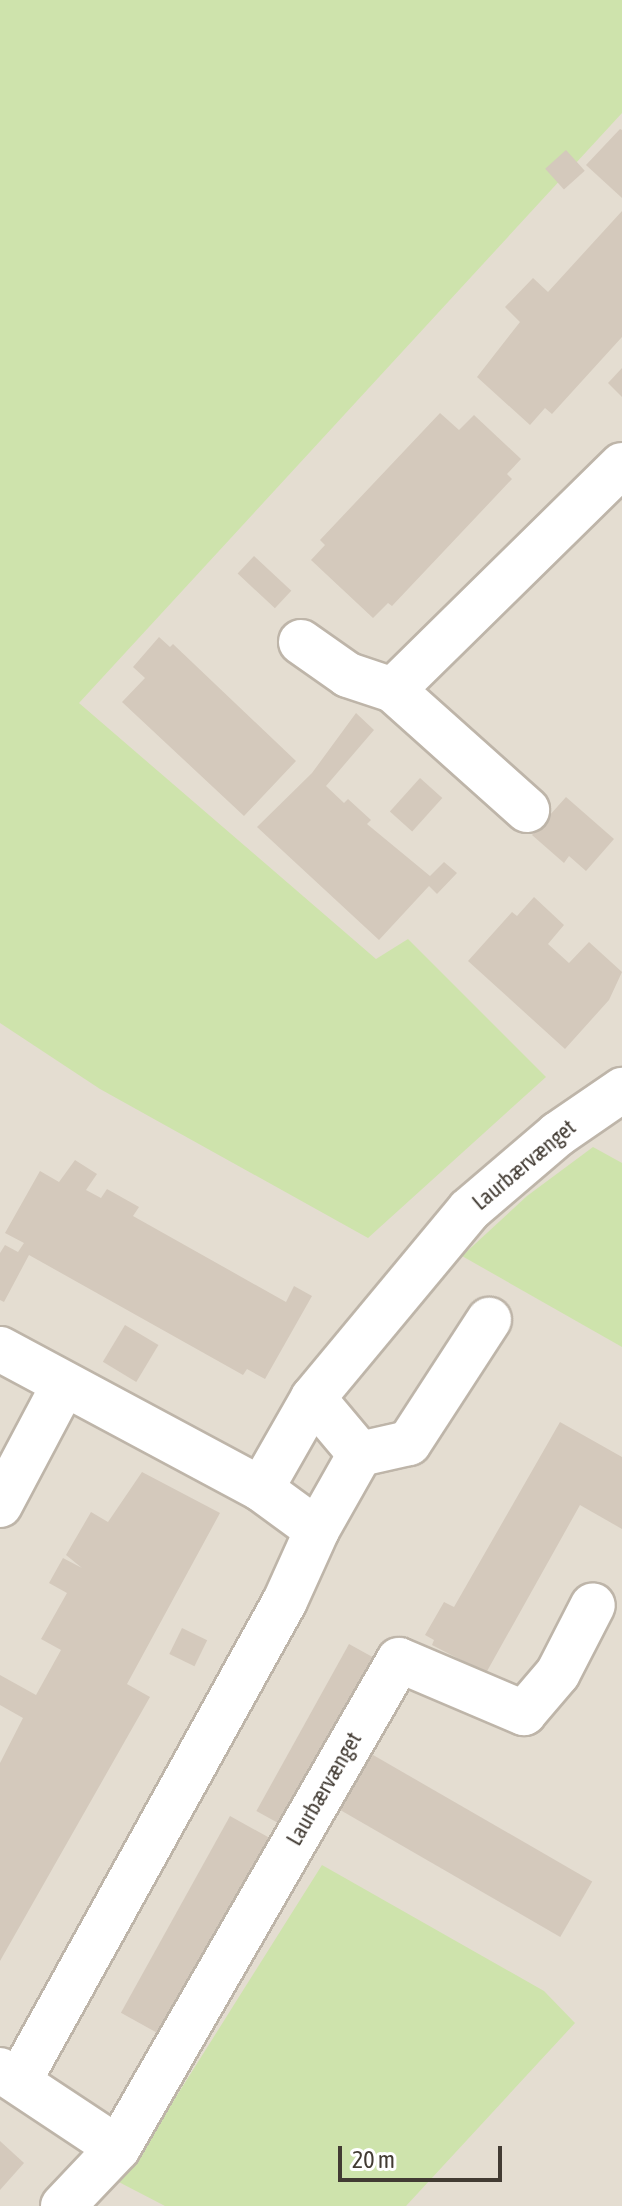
<!DOCTYPE html>
<meta charset="utf-8">
<style>
body{margin:0}
#map{position:relative;width:622px;height:2206px;overflow:hidden;background:#f0ebe3;font-family:"Asap Condensed",sans-serif}
div>[style]{position:absolute}
.residential>*{inset:0;background:#e4ddd1;transform-origin:0 0}
.green>*{inset:0;background:#cee3ac}
.building>*{inset:0;background:#d4c9bc;transform-origin:0 0}
.roads{filter:drop-shadow(2px 0 #beb5a9) drop-shadow(-2px 0 #beb5a9) drop-shadow(0 2px #beb5a9) drop-shadow(0 -2px #beb5a9)}
.minor>*{height:44px;margin:-22px;padding:0 22px;transform-origin:22px;border-radius:22px;background:#fff}
span{translate:-50% -50%;white-space:nowrap;text-align:center;line-height:1.15;-webkit-text-stroke:6px #fff;paint-order:stroke}
.street-label{font-size:22px;color:#423b33}
.scale{position:absolute;left:338px;top:2146px;width:164px;height:36px;box-sizing:border-box;border:4px solid #423b33;border-top:0;padding-left:10px;font-size:24px;line-height:28px;white-space:nowrap;color:#423b33;-webkit-text-stroke:6px #fff;paint-order:stroke}
</style>
<div id="map">
<div class="residential">
<div style="left:0;top:0;width:622px;height:2206px"></div>
</div>
<div class="green">
<div style="clip-path:polygon(0 0,622px 0,622px 113px,79px 703px,376px 959px,408px 939px,546px 1077px,368px 1238px,100px 1089px,0 1023px)"></div>
<div style="clip-path:polygon(593px 1147px,622px 1163px,622px 1347px,462px 1256px,527px 1196px)"></div>
<div style="clip-path:polygon(322px 1865px,544px 1991px,575px 2023px,406px 2206px,165px 2206px,113px 2179px,169px 2108px)"></div>
</div>
<div class="building">
<div style="clip-path:polygon(620px 129px,622px 130px,622px 198px,586px 165px)"></div>
<div style="left:566px;top:150px;width:28px;height:28px;rotate:48deg"></div>
<div style="clip-path:polygon(622px 211px,622px 337px,552px 414px,545px 408px,530px 425px,477px 377px,520px 322px,505px 307px,533px 278px,548px 292px)"></div>
<div style="clip-path:polygon(622px 368px,622px 397px,608px 383px)"></div>
<div style="clip-path:polygon(440px 413px,459px 430px,474px 415px,521px 459px,507px 474px,512px 479px,392px 606px,388px 603px,373px 618px,311px 560px,325px 545px,320px 540px)"></div>
<div style="left:254px;top:556px;width:51px;height:24px;rotate:43deg"></div>
<div style="clip-path:polygon(159px 637px,170px 647px,173px 644px,296px 761px,244px 816px,122px 702px,145px 678px,133px 667px)"></div>
<div style="clip-path:polygon(356px 713px,374px 730px,326px 786px,344px 803px,348px 799px,371px 820px,367px 824px,430px 876px,444px 862px,457px 873px,437px 894px,429px 886px,379px 940px,257px 827px,312px 773px)"></div>
<div style="left:420px;top:778px;width:30px;height:45px;rotate:42deg"></div>
<div style="clip-path:polygon(566px 797px,614px 839px,586px 871px,569px 856px,564px 863px,532px 835px)"></div>
<div style="clip-path:polygon(534px 897px,564px 925px,548px 944px,569px 963px,589px 942px,622px 972px,609px 1000px,565px 1049px,468px 961px,512px 912px,517px 916px)"></div>
<div style="clip-path:polygon(75px 1160px,97px 1174px,86px 1190px,101px 1198px,107px 1189px,139px 1207px,133px 1216px,286px 1302px,294px 1286px,312px 1296px,265px 1379px,247px 1369px,243px 1375px,29px 1255px,4px 1302px,0 1300px,0 1253px,5px 1245px,18px 1252px,24px 1243px,5px 1233px,40px 1171px,59px 1182px)"></div>
<div style="left:125px;top:1325px;width:39px;height:43px;rotate:31deg"></div>
<div style="clip-path:polygon(560px 1422px,622px 1457px,622px 1529px,580px 1505px,486px 1673px,432px 1645px,434px 1640px,425px 1635px,444px 1602px,454px 1607px)"></div>
<div style="clip-path:polygon(142px 1472px,220px 1513px,127px 1684px,150px 1697px,0 1961px,0 1763px,23px 1718px,0 1705px,0 1675px,36px 1695px,61px 1650px,41px 1639px,67px 1593px,49px 1583px,63px 1558px,82px 1568px,66px 1555px,91px 1512px,108px 1522px)"></div>
<div style="left:182px;top:1628px;width:28px;height:29px;rotate:26deg"></div>
<div style="left:349px;top:1644px;width:31px;height:191px;rotate:29deg"></div>
<div style="left:361px;top:1748px;width:267px;height:64px;rotate:30deg"></div>
<div style="left:230px;top:1816px;width:46px;height:225px;rotate:29deg"></div>
<div style="clip-path:polygon(0 2141px,24px 2163px,0 2190px)"></div>
</div>
<div class="roads">
<div class="minor">
<div style="left:301px;top:642px;width:57px;rotate:35.1deg"></div>
<div style="left:348px;top:675px;width:47px;rotate:18.4deg"></div>
<div style="left:393px;top:690px;width:321px;rotate:-44.5deg"></div>
<div style="left:393px;top:690px;width:180px;rotate:41.8deg"></div>
<div style="left:0;top:1349px;width:296px;rotate:28.2deg"></div>
<div style="left:313px;top:1398px;width:73px;rotate:50deg"></div>
<div style="left:360px;top:1454px;width:87px;rotate:119.5deg"></div>
<div style="left:360px;top:1454px;width:50px;rotate:-12.7deg"></div>
<div style="left:409px;top:1443px;width:147px;rotate:-57deg"></div>
<div style="left:0;top:1505px;width:137px;rotate:-62.1deg"></div>
<div style="left:0;top:2070px;width:141px;rotate:33.5deg"></div>
<div style="left:118px;top:2148px;width:80px;rotate:133.5deg"></div>
<div style="left:19px;top:2081px;width:549px;rotate:-61.01deg"></div>
<div style="left:285px;top:1601px;width:78px;rotate:-65.7deg"></div>
<div style="left:317px;top:1530px;width:69px;rotate:-143.8deg"></div>
<div style="left:261px;top:1489px;width:105px;rotate:-60.3deg"></div>
<div style="left:313px;top:1398px;width:244px;rotate:-50.3deg"></div>
<div style="left:469px;top:1210px;width:117px;rotate:-40.5deg"></div>
<div style="left:558px;top:1134px;width:78px;rotate:-34.5deg"></div>
<div style="left:118px;top:2148px;width:563px;rotate:-60.07deg"></div>
<div style="left:399px;top:1660px;width:136px;rotate:23deg"></div>
<div style="left:524px;top:1713px;width:52px;rotate:-49.6deg"></div>
<div style="left:558px;top:1673px;width:76px;rotate:-62.8deg"></div>
</div>
</div>
<div class="street-label">
<span style="left:524px;top:1165px;rotate:-40deg">Laurbærvænget</span>
<span style="left:324px;top:1789px;rotate:-60deg">Laurbærvænget</span>
</div>
<div class="scale">20 m</div>
</div>
